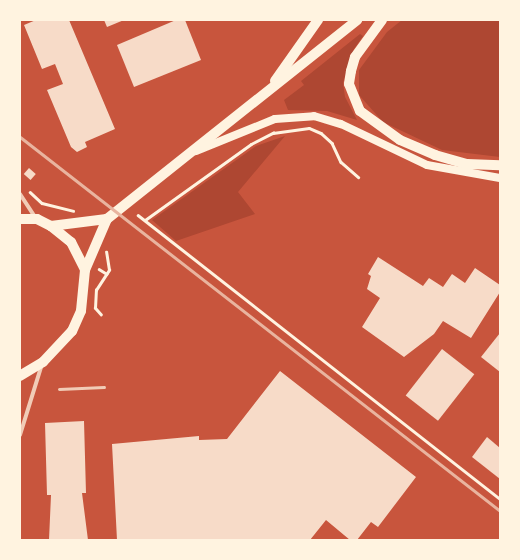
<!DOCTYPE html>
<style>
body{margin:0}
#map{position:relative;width:520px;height:560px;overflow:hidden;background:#c8553d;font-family:Roboto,sans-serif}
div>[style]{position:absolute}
.green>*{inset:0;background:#ae4732}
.building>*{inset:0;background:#f7dbc8;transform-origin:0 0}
.path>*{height:2.5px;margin:-1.25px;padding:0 1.25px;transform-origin:1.25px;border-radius:1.25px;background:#fff3e0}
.service>*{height:3px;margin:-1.5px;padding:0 1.5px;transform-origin:1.5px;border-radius:1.5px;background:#f1ccb7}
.minor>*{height:4px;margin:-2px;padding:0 2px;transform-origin:2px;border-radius:2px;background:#f1ccb7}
.secondary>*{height:8px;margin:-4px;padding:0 4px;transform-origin:4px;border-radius:4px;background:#fff3e0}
.primary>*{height:10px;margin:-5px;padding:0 5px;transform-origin:5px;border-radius:5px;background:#fff3e0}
.rail>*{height:3px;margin:-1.5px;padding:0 1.5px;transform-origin:1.5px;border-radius:1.5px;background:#e9b49f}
span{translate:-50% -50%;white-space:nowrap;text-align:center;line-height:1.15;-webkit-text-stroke:3px #fff3e0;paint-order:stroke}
.frame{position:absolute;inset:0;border:21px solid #fff3e0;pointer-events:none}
</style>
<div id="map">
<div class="green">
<div style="clip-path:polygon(402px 20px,500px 20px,500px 157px,442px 150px,383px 122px,359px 95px,359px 70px,387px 32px)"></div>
<div style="clip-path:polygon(360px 34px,363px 36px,354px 49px,343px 83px,345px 97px,357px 120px,327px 111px,288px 110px,284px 100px,304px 85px,301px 81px)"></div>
<div style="clip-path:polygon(285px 136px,238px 192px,255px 214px,176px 241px,152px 220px,256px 146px)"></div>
</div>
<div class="building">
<div style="clip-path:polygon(36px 20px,69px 20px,115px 129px,85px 142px,87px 147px,77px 152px,71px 147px,47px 90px,63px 84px,55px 64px,42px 69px,24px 25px)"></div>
<div style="clip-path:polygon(104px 20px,124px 20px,107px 27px)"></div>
<div style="clip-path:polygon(176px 20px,185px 20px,201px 60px,134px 87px,117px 45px)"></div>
<div style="left:29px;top:168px;width:9px;height:8px;rotate:41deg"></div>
<div style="clip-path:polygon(378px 257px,423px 286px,429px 278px,443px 287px,452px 274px,465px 283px,475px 268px,500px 285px,500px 292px,471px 338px,443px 321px,434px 334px,404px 357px,362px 327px,380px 298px,367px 289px,371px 276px,368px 274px)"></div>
<div style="clip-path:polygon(500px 333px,500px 372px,481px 357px)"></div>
<div style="left:442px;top:349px;width:41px;height:59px;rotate:38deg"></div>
<div style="clip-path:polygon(280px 371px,416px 477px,378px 527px,371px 522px,357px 540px,350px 540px,326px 520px,310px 540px,117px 540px,112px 444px,199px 436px,199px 440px,227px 439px)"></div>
<div style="clip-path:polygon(84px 421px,86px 493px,82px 493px,88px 540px,49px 540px,51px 495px,47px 495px,45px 423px)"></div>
<div style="clip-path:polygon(487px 437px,500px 448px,500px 479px,472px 457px)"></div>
</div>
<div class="path">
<div style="left:30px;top:192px;width:16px;rotate:43deg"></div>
<div style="left:42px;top:203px;width:32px;rotate:14deg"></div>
<div style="left:138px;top:215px;width:460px;rotate:38.1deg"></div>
<div style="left:145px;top:220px;width:130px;rotate:-35.6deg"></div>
<div style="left:251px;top:144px;width:25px;rotate:-27deg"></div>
<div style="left:273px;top:133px;width:36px;rotate:-8deg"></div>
<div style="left:309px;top:128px;width:13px;rotate:23deg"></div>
<div style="left:321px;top:133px;width:15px;rotate:42deg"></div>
<div style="left:332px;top:143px;width:21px;rotate:65deg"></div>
<div style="left:341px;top:162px;width:23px;rotate:41deg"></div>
<div style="left:99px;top:269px;width:9px;rotate:32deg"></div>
<div style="left:101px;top:315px;width:9px;rotate:-131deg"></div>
<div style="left:95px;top:308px;width:18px;rotate:-87deg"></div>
<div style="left:96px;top:290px;width:24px;rotate:-57deg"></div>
<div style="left:109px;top:270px;width:18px;rotate:-99deg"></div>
</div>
<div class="service">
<div style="left:59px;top:389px;width:45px;rotate:-2.5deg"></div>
</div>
<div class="minor">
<div style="left:20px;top:194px;width:30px;rotate:57deg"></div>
<div style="left:20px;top:435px;width:74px;rotate:-72.8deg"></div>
</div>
<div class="secondary">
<div style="left:196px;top:151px;width:85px;rotate:-22.1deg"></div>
<div style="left:275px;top:119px;width:39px;rotate:-4deg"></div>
<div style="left:314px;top:116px;width:28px;rotate:17deg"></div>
<div style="left:341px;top:124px;width:95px;rotate:25.5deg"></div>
<div style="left:427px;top:165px;width:74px;rotate:10.1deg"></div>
</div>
<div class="primary">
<div style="left:382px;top:20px;width:46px;rotate:126.1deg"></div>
<div style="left:355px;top:57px;width:15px;rotate:106deg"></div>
<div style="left:351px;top:71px;width:13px;rotate:99deg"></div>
<div style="left:349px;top:84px;width:29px;rotate:68deg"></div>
<div style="left:360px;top:111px;width:49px;rotate:35.9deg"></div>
<div style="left:400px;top:140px;width:38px;rotate:23deg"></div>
<div style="left:435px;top:155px;width:33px;rotate:16deg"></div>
<div style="left:467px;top:164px;width:33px;rotate:2deg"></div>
<div style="left:275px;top:81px;width:75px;rotate:-54.8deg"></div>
<div style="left:20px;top:219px;width:17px"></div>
<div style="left:37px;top:219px;width:16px;rotate:27deg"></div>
<div style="left:51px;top:226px;width:26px;rotate:39deg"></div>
<div style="left:71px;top:242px;width:31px;rotate:63deg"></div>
<div style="left:85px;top:270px;width:41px;rotate:95.6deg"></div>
<div style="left:81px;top:311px;width:22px;rotate:114deg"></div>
<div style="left:72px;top:331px;width:42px;rotate:133.1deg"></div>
<div style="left:43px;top:362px;width:27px;rotate:149deg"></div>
<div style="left:51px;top:226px;width:56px;rotate:-7.1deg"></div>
<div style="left:85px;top:270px;width:56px;rotate:-66.7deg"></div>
<div style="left:107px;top:219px;width:320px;rotate:-38.5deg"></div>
</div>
<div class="rail">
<div style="left:20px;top:137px;width:609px;rotate:37.92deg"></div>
</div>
<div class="frame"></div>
</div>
